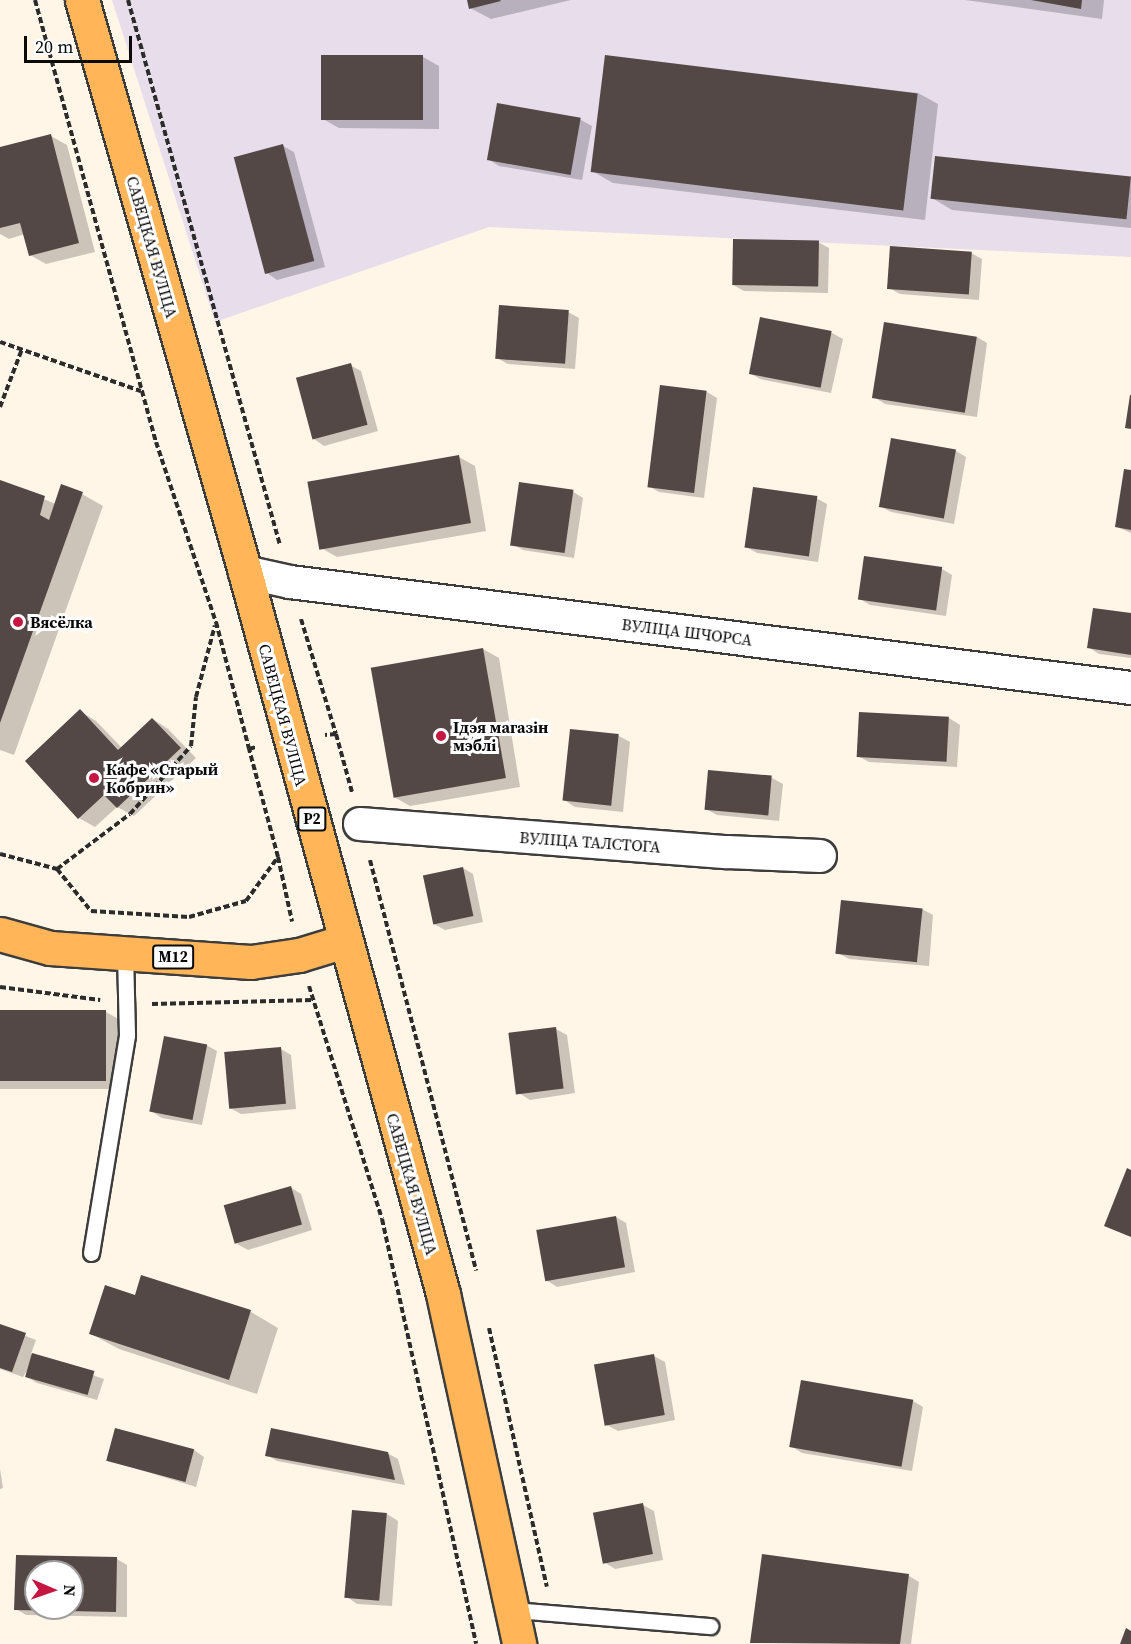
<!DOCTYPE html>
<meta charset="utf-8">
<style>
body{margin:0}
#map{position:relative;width:1131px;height:1644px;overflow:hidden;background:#fff6e8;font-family:"Source Serif 4",serif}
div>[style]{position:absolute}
.industrial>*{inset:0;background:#e7ddeb}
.shadow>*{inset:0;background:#0003}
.building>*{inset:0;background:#544846;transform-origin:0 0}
.path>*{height:4px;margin-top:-2px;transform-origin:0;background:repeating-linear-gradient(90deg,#2c2c2c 0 6px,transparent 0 9px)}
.roads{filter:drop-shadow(2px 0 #3d3d3d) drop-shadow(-2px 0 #3d3d3d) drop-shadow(0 2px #3d3d3d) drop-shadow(0 -2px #3d3d3d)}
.lane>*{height:15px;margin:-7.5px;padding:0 7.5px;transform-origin:7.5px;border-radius:7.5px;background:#fff}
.street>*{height:32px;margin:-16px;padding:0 16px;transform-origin:16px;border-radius:16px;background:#fff}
.primary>*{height:33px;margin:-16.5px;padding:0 16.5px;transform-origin:16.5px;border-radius:16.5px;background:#ffb558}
.dots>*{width:16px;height:16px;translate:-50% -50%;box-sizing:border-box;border:3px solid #fff;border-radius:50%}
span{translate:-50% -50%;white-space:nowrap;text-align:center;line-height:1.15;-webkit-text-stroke:6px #fff;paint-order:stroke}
.shield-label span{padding:2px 4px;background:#fff;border:2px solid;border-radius:4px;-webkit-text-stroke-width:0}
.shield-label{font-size:15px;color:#0a0a0a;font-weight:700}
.street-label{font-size:16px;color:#0a0a0a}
.poi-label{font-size:16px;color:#0a0a0a;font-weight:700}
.left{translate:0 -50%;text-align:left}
.north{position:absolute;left:24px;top:1560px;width:60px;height:60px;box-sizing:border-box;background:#fff;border:2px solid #9d9d9d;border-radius:50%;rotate:92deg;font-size:16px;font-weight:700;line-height:24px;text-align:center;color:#0a0a0a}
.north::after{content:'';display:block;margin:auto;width:21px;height:27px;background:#c61642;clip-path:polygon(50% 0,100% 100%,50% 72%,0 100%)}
.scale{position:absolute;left:24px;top:36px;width:108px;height:27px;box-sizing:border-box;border:3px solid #0a0a0a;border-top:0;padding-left:8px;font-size:18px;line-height:21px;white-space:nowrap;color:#0a0a0a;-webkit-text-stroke:4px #fff;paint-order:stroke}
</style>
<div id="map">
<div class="industrial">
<div style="clip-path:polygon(112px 0,1131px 0,1131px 257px,489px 227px,215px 322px)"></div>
</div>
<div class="shadow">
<div style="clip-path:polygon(468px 0,571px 0,491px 19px,470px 8px)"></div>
<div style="clip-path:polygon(965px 0,1104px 0,1102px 19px)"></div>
<div style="clip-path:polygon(423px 57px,439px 66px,439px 129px,339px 128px,323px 119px)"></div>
<div style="clip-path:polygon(607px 57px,918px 93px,938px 104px,925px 220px,613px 183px,592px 171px)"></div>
<div style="clip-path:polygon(498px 105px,581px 120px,592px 126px,582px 180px,499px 166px,488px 159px)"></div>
<div style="clip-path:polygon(51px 136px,67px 145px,95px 252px,46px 264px,30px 255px,25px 234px,9px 239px,0 234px,0 149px)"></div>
<div style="clip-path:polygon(283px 146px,294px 152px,325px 267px,277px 280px,267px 273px)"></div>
<div style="clip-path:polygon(1131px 177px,1131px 228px,952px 210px,932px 198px)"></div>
<div style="clip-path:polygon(818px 242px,829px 248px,828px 293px,744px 291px,733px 285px)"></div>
<div style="clip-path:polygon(971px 253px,982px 259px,979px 300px,900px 294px,889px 288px)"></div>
<div style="clip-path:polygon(568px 312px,579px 318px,575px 369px,508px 364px,497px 358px)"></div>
<div style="clip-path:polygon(761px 318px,832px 333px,843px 339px,831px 393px,760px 379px,750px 373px)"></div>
<div style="clip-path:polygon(977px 337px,987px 343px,977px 417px,885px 404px,874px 397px)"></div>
<div style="clip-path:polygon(350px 365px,361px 371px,378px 431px,324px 446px,314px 439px)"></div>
<div style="clip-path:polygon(707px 392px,717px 398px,704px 498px,659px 492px,648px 486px)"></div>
<div style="clip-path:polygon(892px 440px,956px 451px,966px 457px,954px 524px,891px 512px,880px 506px)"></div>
<div style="clip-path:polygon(459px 457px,475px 466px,486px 531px,337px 557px,321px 548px)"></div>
<div style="clip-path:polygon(1131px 472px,1131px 533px,1117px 527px)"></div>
<div style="clip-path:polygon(0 482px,56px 504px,82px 494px,103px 506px,14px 755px,0 750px)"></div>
<div style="clip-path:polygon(572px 491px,583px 498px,574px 558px,523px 550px,512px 544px)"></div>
<div style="clip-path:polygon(816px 498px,827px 504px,818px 562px,757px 553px,746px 547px)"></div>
<div style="clip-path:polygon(942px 569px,952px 575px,946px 616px,870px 605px,860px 599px)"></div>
<div style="clip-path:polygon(1131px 615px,1131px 658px,1099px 654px,1088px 647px)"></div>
<div style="clip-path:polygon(483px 649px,499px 658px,520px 787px,410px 806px,394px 797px)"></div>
<div style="clip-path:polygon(80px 711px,96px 721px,122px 748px,153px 719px,168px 729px,196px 758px,134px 816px,117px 807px,95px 827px,79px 818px)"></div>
<div style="clip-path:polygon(861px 714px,949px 718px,960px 725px,957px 767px,869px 762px,858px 756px)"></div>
<div style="clip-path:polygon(571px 731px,619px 736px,630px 742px,623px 812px,575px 807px,564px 800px)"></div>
<div style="clip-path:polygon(710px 771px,772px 778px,783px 784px,779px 821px,717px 815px,706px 809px)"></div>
<div style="clip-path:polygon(463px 868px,473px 874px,483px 922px,445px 930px,434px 924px)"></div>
<div style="clip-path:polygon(922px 909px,933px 915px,929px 966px,849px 959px,838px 953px)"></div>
<div style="clip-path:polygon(0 1012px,106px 1012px,122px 1021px,122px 1089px,0 1089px)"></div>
<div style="clip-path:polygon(556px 1029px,567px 1035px,575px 1093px,530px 1100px,519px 1093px)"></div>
<div style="clip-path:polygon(206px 1045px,217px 1051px,202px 1125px,162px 1118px,151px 1111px)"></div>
<div style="clip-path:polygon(281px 1049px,291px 1055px,296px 1109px,241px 1114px,230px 1108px)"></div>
<div style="clip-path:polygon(290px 1187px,301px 1194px,312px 1230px,248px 1250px,237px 1244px)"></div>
<div style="clip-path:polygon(616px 1217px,626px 1223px,635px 1272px,557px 1287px,546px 1280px)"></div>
<div style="clip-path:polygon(142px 1277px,251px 1312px,278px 1328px,257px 1394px,119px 1349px,91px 1334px,136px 1297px)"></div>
<div style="clip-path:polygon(0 1326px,36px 1340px,31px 1354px,104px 1379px,97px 1400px,37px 1383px,27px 1377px,30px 1366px,23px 1377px,0 1369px)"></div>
<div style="clip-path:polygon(654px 1356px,665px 1362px,675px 1420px,618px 1431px,607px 1425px)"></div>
<div style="clip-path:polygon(913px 1401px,923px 1407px,912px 1471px,802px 1453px,791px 1446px)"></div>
<div style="clip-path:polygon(194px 1450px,204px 1457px,196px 1487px,108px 1460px)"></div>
<div style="clip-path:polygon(387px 1453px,398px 1459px,405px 1485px,277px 1461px,267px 1455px)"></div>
<div style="clip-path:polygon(0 1469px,3px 1488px,0 1489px)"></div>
<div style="clip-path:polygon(643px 1505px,654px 1511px,663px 1560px,615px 1569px,604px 1562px)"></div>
<div style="clip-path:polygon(387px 1514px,398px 1521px,392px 1606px,357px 1604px,347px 1597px)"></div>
<div style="clip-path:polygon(763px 1556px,909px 1576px,919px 1582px,911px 1644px,752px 1642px)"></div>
<div style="clip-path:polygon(evenodd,17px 1557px,117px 1559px,127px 1565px,127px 1617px,26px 1615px,16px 1609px,17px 1557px,36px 1572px,72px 1572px,72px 1608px,36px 1608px,36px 1572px)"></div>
</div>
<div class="building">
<div style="clip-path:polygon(467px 0,500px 0,501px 1px,469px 9px)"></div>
<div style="clip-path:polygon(1031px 0,1082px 0,1081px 9px)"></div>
<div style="left:321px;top:55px;width:102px;height:65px"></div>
<div style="left:605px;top:55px;width:315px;height:118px;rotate:7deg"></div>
<div style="left:497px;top:103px;width:85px;height:58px;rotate:10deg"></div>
<div style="clip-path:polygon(51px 134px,79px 243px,29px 256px,20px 223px,0 228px,0 147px)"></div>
<div style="left:283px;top:144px;width:121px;height:51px;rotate:75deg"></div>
<div style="left:935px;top:156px;width:197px;height:43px;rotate:6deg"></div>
<div style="left:733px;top:239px;width:86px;height:46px;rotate:1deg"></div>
<div style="left:890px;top:246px;width:82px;height:43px;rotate:4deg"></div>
<div style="left:499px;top:305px;width:70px;height:54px;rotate:4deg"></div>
<div style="left:760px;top:317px;width:73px;height:58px;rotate:11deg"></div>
<div style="left:884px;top:322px;width:94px;height:77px;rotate:9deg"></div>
<div style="left:351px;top:363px;width:64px;height:57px;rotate:75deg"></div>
<div style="left:660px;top:385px;width:47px;height:103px;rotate:7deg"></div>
<div style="clip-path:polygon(1130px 395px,1131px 395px,1131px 429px,1125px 428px)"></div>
<div style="left:891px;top:438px;width:66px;height:70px;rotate:10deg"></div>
<div style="left:459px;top:455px;width:69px;height:154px;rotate:80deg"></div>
<div style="clip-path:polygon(1124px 469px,1131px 470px,1131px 530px,1115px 527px)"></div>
<div style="clip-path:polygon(0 480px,45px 496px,40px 515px,49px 520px,61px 484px,83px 492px,0 723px)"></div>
<div style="left:519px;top:482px;width:55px;height:64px;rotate:8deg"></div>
<div style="left:753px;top:487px;width:65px;height:61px;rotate:8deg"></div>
<div style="left:864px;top:556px;width:79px;height:44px;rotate:8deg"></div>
<div style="clip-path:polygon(1093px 608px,1131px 613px,1131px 655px,1087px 648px)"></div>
<div style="left:483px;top:648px;width:132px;height:114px;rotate:80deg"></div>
<div style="clip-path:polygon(80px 709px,118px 750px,152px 718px,181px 748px,117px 808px,104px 795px,78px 819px,25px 761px)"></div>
<div style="left:859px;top:712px;width:90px;height:45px;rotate:3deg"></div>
<div style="left:570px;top:729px;width:49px;height:72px;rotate:6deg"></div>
<div style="left:708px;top:770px;width:64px;height:40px;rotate:5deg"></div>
<div style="left:463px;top:867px;width:50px;height:41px;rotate:78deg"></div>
<div style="left:841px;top:900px;width:82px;height:54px;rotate:6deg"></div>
<div style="left:106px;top:1010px;width:71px;height:106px;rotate:90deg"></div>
<div style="left:556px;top:1027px;width:62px;height:48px;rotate:83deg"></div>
<div style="left:164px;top:1036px;width:44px;height:77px;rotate:11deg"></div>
<div style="left:281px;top:1047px;width:57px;height:57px;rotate:85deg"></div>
<div style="clip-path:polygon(1127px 1168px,1131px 1170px,1131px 1237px,1104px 1226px)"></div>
<div style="left:291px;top:1186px;width:40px;height:70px;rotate:74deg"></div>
<div style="left:616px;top:1216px;width:52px;height:81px;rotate:80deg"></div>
<div style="clip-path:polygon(141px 1275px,251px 1310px,229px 1380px,89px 1334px,105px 1285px,135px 1295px)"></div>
<div style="clip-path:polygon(0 1324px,26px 1333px,12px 1372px,0 1368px)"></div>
<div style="left:32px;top:1353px;width:65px;height:25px;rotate:16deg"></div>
<div style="left:654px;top:1354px;width:62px;height:61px;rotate:80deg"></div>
<div style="left:801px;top:1380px;width:114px;height:68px;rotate:10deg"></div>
<div style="left:115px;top:1428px;width:82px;height:34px;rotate:15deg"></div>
<div style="clip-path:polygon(271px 1428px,388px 1452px,395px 1480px,265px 1456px)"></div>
<div style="left:643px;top:1503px;width:52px;height:51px;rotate:79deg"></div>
<div style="left:352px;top:1510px;width:35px;height:88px;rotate:5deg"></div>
<div style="clip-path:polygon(762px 1554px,909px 1574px,900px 1644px,750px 1643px)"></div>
<div style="clip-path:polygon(evenodd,16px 1555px,117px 1557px,116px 1612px,14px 1610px,16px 1555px,36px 1572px,72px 1572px,72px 1608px,36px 1608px,36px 1572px)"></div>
<div style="clip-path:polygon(1126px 1628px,1131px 1631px,1131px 1644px,1120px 1644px)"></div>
</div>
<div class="path">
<div style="left:35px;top:0;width:458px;rotate:74.7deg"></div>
<div style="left:156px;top:442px;width:190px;rotate:71.6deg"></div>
<div style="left:216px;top:622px;width:131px;rotate:75.4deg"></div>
<div style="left:249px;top:749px;width:7px;rotate:-16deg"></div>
<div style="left:128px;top:0;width:566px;rotate:74.42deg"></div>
<div style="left:0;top:342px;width:149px;rotate:19.2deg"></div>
<div style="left:0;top:407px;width:62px;rotate:-69.2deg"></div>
<div style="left:301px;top:619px;width:120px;rotate:73.1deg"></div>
<div style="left:336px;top:734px;width:11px;rotate:175deg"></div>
<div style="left:336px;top:734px;width:60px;rotate:74.6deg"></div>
<div style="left:0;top:854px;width:59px;rotate:14.7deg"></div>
<div style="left:57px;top:869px;width:91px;rotate:-37deg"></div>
<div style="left:130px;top:814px;width:91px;rotate:-48.1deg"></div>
<div style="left:191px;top:746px;width:49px;rotate:-84.2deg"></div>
<div style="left:196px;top:697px;width:74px;rotate:-75.2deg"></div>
<div style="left:278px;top:857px;width:66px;rotate:77.7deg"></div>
<div style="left:370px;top:860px;width:424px;rotate:75.5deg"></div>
<div style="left:57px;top:869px;width:54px;rotate:51deg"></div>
<div style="left:91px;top:911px;width:98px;rotate:3.5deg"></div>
<div style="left:189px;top:917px;width:59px;rotate:-15.7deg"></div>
<div style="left:246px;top:901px;width:54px;rotate:-54deg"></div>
<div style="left:278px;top:857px;width:112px;rotate:-105deg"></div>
<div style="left:309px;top:986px;width:244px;rotate:72.6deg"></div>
<div style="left:382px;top:1219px;width:435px;rotate:77.5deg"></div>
<div style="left:0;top:987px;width:101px;rotate:7.4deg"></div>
<div style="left:152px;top:1004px;width:161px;rotate:-1.4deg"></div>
<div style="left:489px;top:1328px;width:265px;rotate:77.4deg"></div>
</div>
<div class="roads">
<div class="lane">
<div style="left:91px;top:1253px;width:221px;rotate:-80.6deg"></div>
<div style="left:127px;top:1035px;width:81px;rotate:-91.4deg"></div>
<div style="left:514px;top:1610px;width:197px;rotate:4.7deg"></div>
</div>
<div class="street">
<div style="left:245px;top:572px;width:46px;rotate:12.5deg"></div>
<div style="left:290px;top:582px;width:848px;rotate:7.18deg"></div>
<div style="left:360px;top:824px;width:368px;rotate:4.4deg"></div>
<div style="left:727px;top:852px;width:93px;rotate:2.5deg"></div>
</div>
<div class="primary">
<div style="left:82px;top:0;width:595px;rotate:74.09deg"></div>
<div style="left:245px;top:572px;width:749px;rotate:74.66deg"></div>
<div style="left:443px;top:1294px;width:358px;rotate:77.7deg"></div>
<div style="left:0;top:934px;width:52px;rotate:15.6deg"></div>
<div style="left:50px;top:948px;width:201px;rotate:4deg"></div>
<div style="left:251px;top:962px;width:49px;rotate:-8.3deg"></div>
<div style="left:299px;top:955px;width:48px;rotate:-16.9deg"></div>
</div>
</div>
<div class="dots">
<div style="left:18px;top:622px;background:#c61642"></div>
<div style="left:441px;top:736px;background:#c61642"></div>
<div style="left:94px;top:778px;background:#c61642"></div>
</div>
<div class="shield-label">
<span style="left:312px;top:819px">Р2</span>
<span style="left:173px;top:957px">М12</span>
</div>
<div class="street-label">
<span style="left:152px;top:247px;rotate:74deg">САВЕЦКАЯ ВУЛІЦА</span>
<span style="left:687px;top:632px;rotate:7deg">ВУЛІЦА ШЧОРСА</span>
<span style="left:283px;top:715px;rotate:75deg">САВЕЦКАЯ ВУЛІЦА</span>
<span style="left:590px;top:842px;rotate:4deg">ВУЛІЦА ТАЛСТОГА</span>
<span style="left:412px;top:1184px;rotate:74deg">САВЕЦКАЯ ВУЛІЦА</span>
</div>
<div class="poi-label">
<span class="left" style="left:30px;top:622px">Вясёлка</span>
<span class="left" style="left:453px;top:736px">Ідэя магазін<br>мэблі</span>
<span class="left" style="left:106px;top:778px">Кафе «Старый<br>Кобрин»</span>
</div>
<div class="north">N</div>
<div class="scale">20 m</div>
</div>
